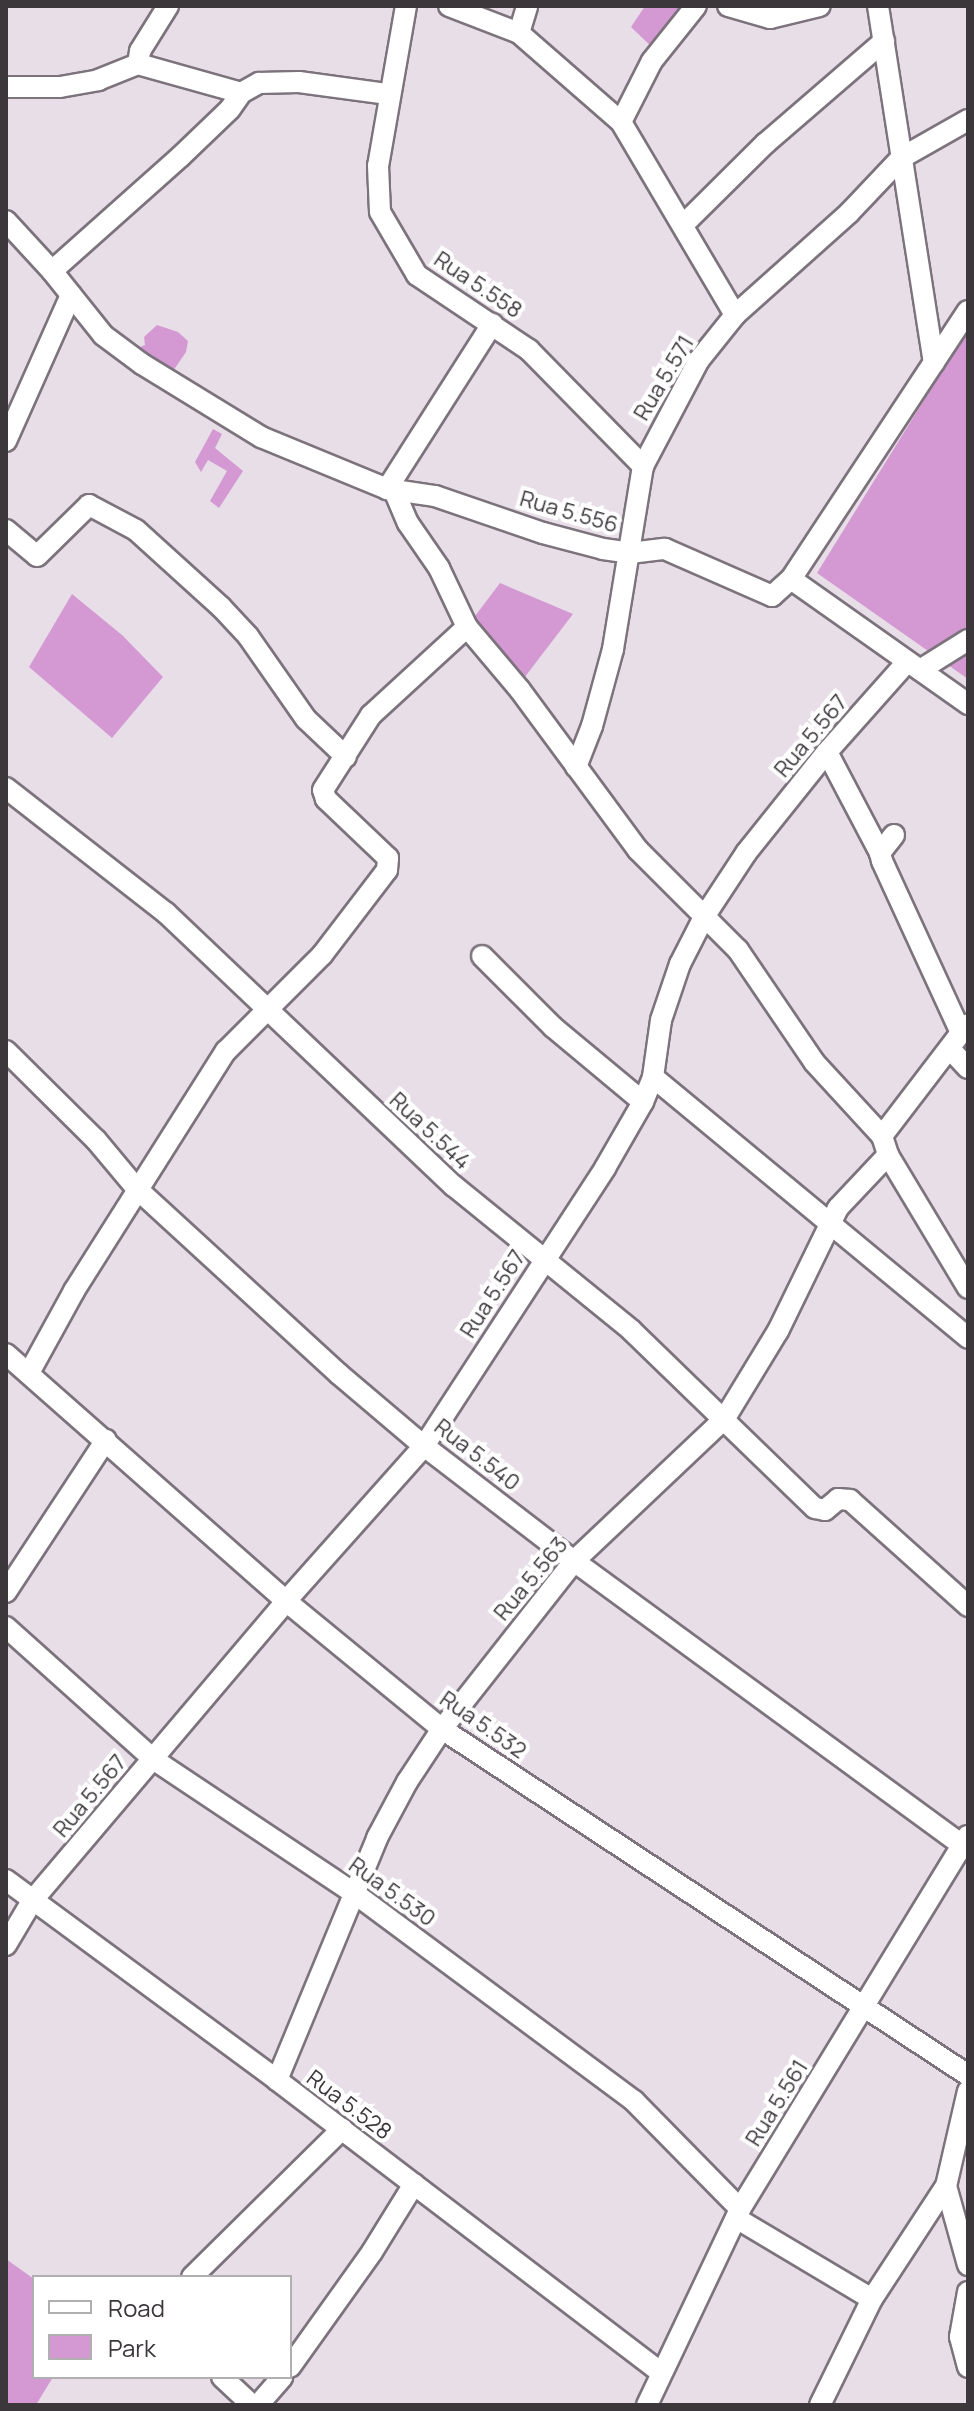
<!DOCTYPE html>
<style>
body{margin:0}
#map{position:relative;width:974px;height:2411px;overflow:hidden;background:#e8dee8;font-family:Manrope,sans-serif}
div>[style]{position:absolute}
.green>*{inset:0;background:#d499d3}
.roads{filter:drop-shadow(2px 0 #7c737c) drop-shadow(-2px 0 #7c737c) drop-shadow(0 2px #7c737c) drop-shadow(0 -2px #7c737c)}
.minor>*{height:20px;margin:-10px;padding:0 10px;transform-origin:10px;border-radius:10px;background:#fff}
span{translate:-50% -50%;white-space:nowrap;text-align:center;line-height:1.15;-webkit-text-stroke:8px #fff;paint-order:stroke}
.street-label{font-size:22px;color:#3b373b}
.frame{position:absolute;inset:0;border:8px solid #3b373b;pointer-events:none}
.legend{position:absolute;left:32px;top:2275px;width:260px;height:104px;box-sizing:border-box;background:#fff;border:2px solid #b1afb1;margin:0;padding:10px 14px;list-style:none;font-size:24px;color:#3b373b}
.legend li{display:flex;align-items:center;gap:16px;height:40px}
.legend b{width:40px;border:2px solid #b1afb1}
</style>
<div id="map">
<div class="green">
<div style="clip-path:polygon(645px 6px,685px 6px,654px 49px,631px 27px)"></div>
<div style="clip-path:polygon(157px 325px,178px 332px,188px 341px,186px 352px,171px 374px,135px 349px,145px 345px,144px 337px)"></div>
<div style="clip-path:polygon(968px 329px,968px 679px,817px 573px)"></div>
<div style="clip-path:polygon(213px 429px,222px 434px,215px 448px,243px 471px,219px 508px,210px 501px,227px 471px,208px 460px,201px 472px,195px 462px)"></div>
<div style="clip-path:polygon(500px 583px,573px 614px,521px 682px,472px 620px)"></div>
<div style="clip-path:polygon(72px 594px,122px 635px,163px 677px,112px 738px,29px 667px)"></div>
<div style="clip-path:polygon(6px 2259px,34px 2279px,34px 2377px,53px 2377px,36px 2405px,6px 2405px)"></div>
</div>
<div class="roads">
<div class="minor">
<div style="left:406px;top:6px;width:162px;rotate:99.9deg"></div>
<div style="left:378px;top:166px;width:46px;rotate:87.5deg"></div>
<div style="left:380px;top:212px;width:73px;rotate:59.6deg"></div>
<div style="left:417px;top:275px;width:135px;rotate:33.8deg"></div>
<div style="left:529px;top:350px;width:163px;rotate:45.5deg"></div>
<div style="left:449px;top:6px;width:75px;rotate:21.1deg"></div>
<div style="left:519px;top:33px;width:135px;rotate:41.1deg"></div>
<div style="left:621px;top:122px;width:224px;rotate:59.4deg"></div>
<div style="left:728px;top:6px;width:44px;rotate:15.9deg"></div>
<div style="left:770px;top:18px;width:51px;rotate:-13.5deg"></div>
<div style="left:878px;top:6px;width:361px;rotate:81.1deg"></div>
<div style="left:519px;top:33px;width:28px;rotate:-73deg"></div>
<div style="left:138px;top:64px;width:13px;rotate:-81deg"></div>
<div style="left:140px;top:51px;width:53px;rotate:-58.1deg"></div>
<div style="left:6px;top:87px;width:54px"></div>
<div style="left:60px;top:87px;width:39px;rotate:-10deg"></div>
<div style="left:98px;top:80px;width:43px;rotate:-21.8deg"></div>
<div style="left:138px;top:64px;width:107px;rotate:15.7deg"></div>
<div style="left:621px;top:122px;width:68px;rotate:-63.1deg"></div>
<div style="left:652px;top:61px;width:70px;rotate:-51.3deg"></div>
<div style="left:6px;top:221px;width:68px;rotate:47.4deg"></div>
<div style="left:52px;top:271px;width:82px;rotate:51.4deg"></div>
<div style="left:103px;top:335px;width:49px;rotate:36.6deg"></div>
<div style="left:142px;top:364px;width:140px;rotate:31.5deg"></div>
<div style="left:261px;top:437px;width:136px;rotate:22.4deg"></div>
<div style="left:683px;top:225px;width:117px;rotate:-44.7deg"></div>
<div style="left:766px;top:143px;width:156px;rotate:-40.8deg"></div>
<div style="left:52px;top:271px;width:171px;rotate:-41.7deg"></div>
<div style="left:180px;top:157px;width:69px;rotate:-43.8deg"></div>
<div style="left:230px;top:109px;width:19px;rotate:-55deg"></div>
<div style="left:241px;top:93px;width:21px;rotate:-29deg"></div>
<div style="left:259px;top:83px;width:40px;rotate:-1.4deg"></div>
<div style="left:299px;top:82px;width:90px;rotate:7.7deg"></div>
<div style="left:6px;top:441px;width:160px;rotate:-66deg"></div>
<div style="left:393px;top:488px;width:38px;rotate:67deg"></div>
<div style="left:408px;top:523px;width:55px;rotate:55.4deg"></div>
<div style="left:439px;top:568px;width:65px;rotate:64.6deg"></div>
<div style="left:467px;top:627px;width:82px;rotate:49.9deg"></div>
<div style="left:520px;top:690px;width:199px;rotate:53.6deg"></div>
<div style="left:638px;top:850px;width:141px;rotate:45deg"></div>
<div style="left:738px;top:950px;width:135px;rotate:55.8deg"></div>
<div style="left:814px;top:1062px;width:100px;rotate:47.4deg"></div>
<div style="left:882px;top:1136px;width:20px;rotate:72deg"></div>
<div style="left:888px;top:1155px;width:155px;rotate:59deg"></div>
<div style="left:387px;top:489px;width:49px;rotate:8.3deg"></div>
<div style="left:435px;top:496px;width:114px;rotate:18.9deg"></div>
<div style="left:543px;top:533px;width:62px;rotate:14.9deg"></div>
<div style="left:603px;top:549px;width:27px;rotate:8deg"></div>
<div style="left:630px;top:553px;width:35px;rotate:-7deg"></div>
<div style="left:665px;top:549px;width:117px;rotate:23.7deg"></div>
<div style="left:772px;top:596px;width:25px;rotate:-42deg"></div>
<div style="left:791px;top:579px;width:321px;rotate:-56.6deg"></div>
<div style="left:387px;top:489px;width:196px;rotate:-57.5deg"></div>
<div style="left:6px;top:530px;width:40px;rotate:40deg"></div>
<div style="left:37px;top:556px;width:73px;rotate:-44.4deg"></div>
<div style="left:89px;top:505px;width:53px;rotate:28deg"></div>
<div style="left:136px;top:530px;width:115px;rotate:42.2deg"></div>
<div style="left:221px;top:607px;width:40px;rotate:47deg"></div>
<div style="left:248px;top:636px;width:101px;rotate:55.1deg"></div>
<div style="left:306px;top:719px;width:55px;rotate:43.5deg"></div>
<div style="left:791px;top:579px;width:217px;rotate:35.2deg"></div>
<div style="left:920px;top:670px;width:57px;rotate:-32deg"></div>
<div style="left:827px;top:752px;width:114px;rotate:62.3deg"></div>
<div style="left:576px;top:767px;width:44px;rotate:-68.7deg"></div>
<div style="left:592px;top:726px;width:80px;rotate:-74.7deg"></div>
<div style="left:613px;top:649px;width:185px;rotate:-80.7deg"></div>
<div style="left:643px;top:466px;width:120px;rotate:-62.2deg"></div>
<div style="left:699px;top:360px;width:58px;rotate:-51.3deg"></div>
<div style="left:735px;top:315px;width:153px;rotate:-41.8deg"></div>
<div style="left:849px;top:213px;width:76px;rotate:-46.6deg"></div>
<div style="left:901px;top:158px;width:77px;rotate:-29.6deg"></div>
<div style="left:6px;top:788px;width:203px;rotate:38deg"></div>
<div style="left:166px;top:913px;width:397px;rotate:43.5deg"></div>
<div style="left:454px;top:1186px;width:228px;rotate:39.1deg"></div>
<div style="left:631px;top:1330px;width:256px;rotate:44.1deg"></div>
<div style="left:815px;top:1508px;width:10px;rotate:11deg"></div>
<div style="left:825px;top:1510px;width:17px;rotate:-40deg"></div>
<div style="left:838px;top:1499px;width:12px;rotate:5deg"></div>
<div style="left:850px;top:1500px;width:159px;rotate:41.9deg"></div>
<div style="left:894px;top:835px;width:23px;rotate:128deg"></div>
<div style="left:880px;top:853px;width:8px;rotate:76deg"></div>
<div style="left:882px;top:861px;width:189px;rotate:65.3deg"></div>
<div style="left:482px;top:956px;width:100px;rotate:45deg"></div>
<div style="left:553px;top:1027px;width:117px;rotate:39.8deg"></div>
<div style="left:950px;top:1049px;width:26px;rotate:47deg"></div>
<div style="left:6px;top:1051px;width:127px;rotate:44.7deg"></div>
<div style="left:96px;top:1140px;width:64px;rotate:50.1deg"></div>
<div style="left:137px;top:1189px;width:274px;rotate:42.5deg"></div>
<div style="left:339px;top:1374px;width:111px;rotate:40.3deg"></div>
<div style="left:424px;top:1446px;width:189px;rotate:37.5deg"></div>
<div style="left:574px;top:1561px;width:488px;rotate:36.2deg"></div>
<div style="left:653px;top:1077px;width:409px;rotate:39.6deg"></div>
<div style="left:882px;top:1136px;width:140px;rotate:-52.6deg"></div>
<div style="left:6px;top:1354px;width:373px;rotate:41.4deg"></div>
<div style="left:286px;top:1601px;width:202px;rotate:39.4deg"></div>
<div style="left:442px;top:1729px;width:630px;rotate:33.34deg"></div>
<div style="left:29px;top:1373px;width:94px;rotate:-61.2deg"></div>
<div style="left:74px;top:1291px;width:284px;rotate:-57.7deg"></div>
<div style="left:226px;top:1051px;width:136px;rotate:-45deg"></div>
<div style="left:322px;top:955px;width:107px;rotate:-52.6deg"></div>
<div style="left:387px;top:870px;width:12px;rotate:-85deg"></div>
<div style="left:388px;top:858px;width:86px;rotate:-136.4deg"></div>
<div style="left:326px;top:799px;width:9px;rotate:-108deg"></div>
<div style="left:323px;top:790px;width:89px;rotate:-57.4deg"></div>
<div style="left:371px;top:715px;width:130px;rotate:-42.5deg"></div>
<div style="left:6px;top:1592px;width:182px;rotate:-56.7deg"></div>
<div style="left:6px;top:1627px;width:198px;rotate:41.9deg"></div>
<div style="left:153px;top:1759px;width:242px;rotate:33.7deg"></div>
<div style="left:354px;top:1893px;width:349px;rotate:36.6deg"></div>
<div style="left:634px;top:2101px;width:151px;rotate:45.5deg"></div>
<div style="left:6px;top:1880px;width:337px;rotate:36.4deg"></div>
<div style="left:277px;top:2080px;width:482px;rotate:37.3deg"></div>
<div style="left:6px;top:1945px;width:51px;rotate:-59.4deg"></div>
<div style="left:32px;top:1901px;width:393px;rotate:-49.7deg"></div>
<div style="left:286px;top:1601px;width:208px;rotate:-48.3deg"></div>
<div style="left:424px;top:1446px;width:332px;rotate:-56.9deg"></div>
<div style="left:605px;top:1168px;width:76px;rotate:-60.1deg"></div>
<div style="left:643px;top:1102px;width:27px;rotate:-68deg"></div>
<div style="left:653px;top:1077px;width:58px;rotate:-82deg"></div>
<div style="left:661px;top:1020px;width:59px;rotate:-71.3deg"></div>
<div style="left:680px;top:964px;width:53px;rotate:-62.9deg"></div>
<div style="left:704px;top:917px;width:77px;rotate:-56.7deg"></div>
<div style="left:746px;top:853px;width:129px;rotate:-51.3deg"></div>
<div style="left:827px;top:752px;width:120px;rotate:-48.4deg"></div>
<div style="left:277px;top:2080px;width:262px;rotate:-67.5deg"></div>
<div style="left:377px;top:1838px;width:64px;rotate:-61.8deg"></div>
<div style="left:407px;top:1782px;width:64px;rotate:-56.6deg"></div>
<div style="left:442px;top:1729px;width:214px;rotate:-51.8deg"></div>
<div style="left:574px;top:1561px;width:208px;rotate:-43.4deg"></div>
<div style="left:725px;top:1418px;width:102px;rotate:-58.7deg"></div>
<div style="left:778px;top:1331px;width:137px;rotate:-64deg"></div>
<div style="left:838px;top:1208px;width:73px;rotate:-46.7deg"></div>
<div style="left:968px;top:2091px;width:98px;rotate:103deg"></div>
<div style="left:946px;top:2186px;width:82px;rotate:74.4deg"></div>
<div style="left:736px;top:2218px;width:158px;rotate:30.8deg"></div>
<div style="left:192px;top:2277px;width:211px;rotate:-44.6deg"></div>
<div style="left:968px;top:2292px;width:46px;rotate:100.1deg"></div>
<div style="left:960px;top:2337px;width:31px;rotate:75deg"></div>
<div style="left:290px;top:2367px;width:141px;rotate:-54.5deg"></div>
<div style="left:372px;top:2252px;width:80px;rotate:-58.3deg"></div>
<div style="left:222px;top:2377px;width:41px;rotate:43deg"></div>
<div style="left:258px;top:2405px;width:37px;rotate:-49deg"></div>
<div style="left:647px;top:2405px;width:217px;rotate:-64.6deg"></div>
<div style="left:740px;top:2209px;width:437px;rotate:-58.6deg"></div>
<div style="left:820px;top:2405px;width:118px;rotate:-63.9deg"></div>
<div style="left:872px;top:2299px;width:135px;rotate:-56.8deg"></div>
</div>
</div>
<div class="street-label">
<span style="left:478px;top:285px;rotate:34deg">Rua 5.558</span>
<span style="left:664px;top:378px;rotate:-59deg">Rua 5.571</span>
<span style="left:569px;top:512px;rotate:16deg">Rua 5.556</span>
<span style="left:811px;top:736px;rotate:-50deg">Rua 5.567</span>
<span style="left:430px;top:1131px;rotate:43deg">Rua 5.544</span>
<span style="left:493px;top:1294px;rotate:-57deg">Rua 5.567</span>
<span style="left:477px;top:1455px;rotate:38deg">Rua 5.540</span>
<span style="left:531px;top:1579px;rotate:-50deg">Rua 5.563</span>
<span style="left:483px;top:1725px;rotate:35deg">Rua 5.532</span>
<span style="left:90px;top:1796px;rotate:-50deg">Rua 5.567</span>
<span style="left:392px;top:1892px;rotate:36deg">Rua 5.530</span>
<span style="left:777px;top:2103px;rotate:-58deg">Rua 5.561</span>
<span style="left:349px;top:2105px;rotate:37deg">Rua 5.528</span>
</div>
<div class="frame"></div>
<ul class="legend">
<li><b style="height:10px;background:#fff"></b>Road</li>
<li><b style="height:22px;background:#d499d3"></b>Park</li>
</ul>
</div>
